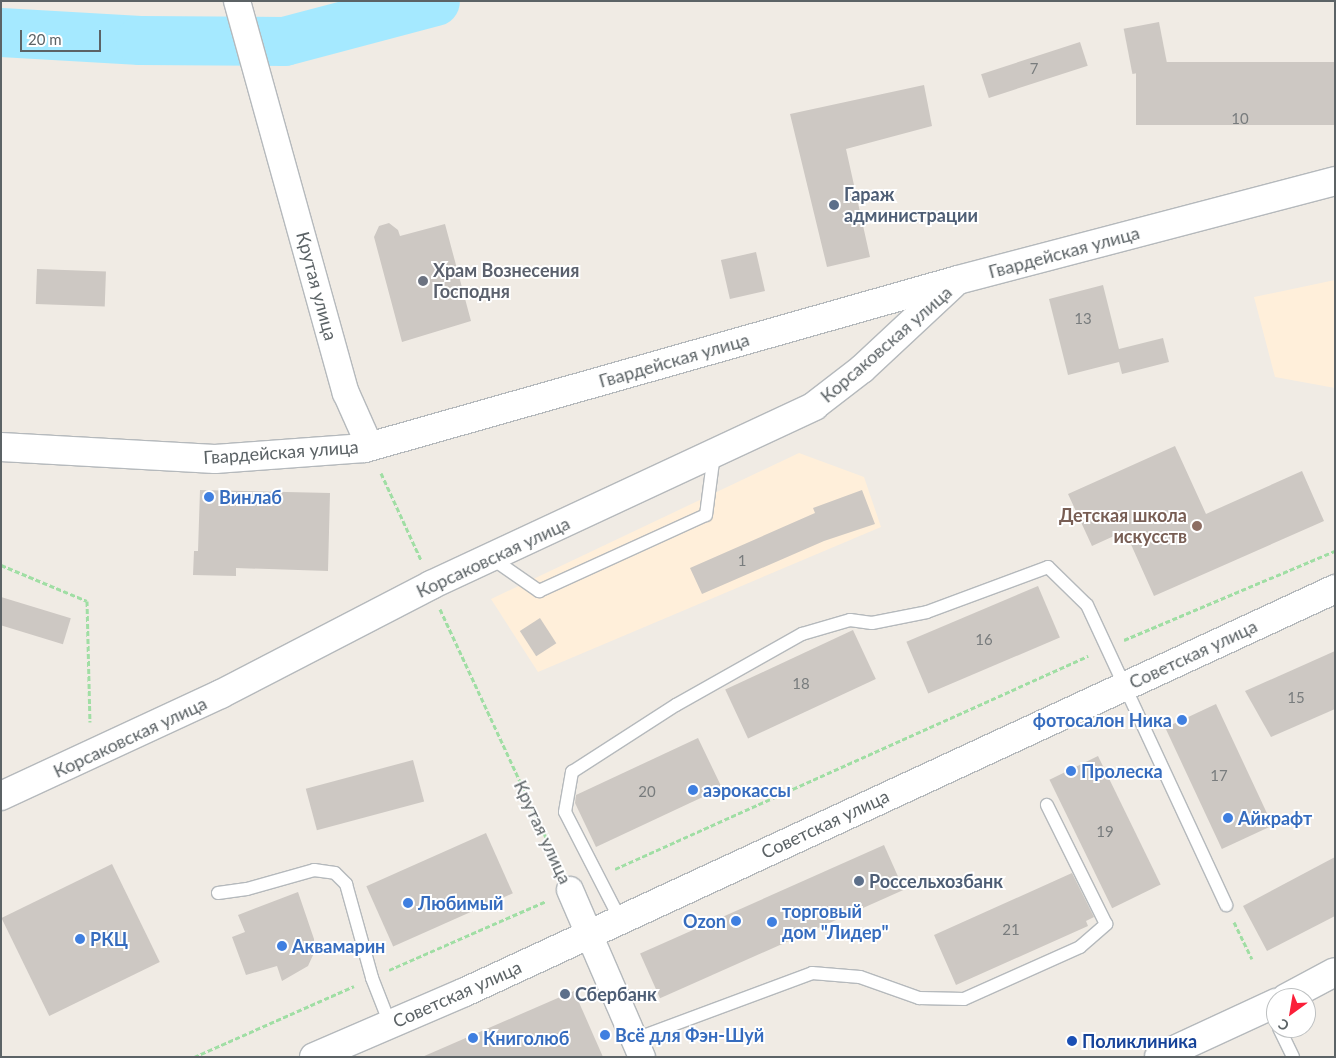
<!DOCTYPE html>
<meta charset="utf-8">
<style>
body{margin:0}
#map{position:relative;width:1336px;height:1058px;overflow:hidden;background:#f0ebe4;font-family:Lato,sans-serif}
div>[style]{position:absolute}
.commercial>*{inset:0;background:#ffefda}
.river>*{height:49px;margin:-24.5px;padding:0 24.5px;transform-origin:24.5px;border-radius:24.5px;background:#a5e9ff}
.building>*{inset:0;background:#cdc8c3;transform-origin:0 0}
.path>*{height:3px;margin-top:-1.5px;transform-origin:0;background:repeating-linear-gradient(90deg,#a0dea4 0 5px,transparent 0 7.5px)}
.roads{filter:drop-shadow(1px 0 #b5b9bc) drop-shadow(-1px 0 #b5b9bc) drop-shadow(0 1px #b5b9bc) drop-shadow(0 -1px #b5b9bc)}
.lane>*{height:12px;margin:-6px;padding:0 6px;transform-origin:6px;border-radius:6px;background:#fff}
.street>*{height:26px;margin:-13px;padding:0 13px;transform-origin:13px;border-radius:13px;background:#fff}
.secondary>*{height:28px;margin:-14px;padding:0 14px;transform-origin:14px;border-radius:14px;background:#fff}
.dots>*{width:14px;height:14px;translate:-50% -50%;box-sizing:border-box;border:2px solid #fff;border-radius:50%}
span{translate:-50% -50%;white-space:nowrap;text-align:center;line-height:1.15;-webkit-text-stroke:4px #fff;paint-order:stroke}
.number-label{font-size:15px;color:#787c7d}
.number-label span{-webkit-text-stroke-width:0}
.service-label{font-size:18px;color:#4e5e75;font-weight:700}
.left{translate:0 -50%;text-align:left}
.street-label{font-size:18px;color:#5c6366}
.worship-label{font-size:18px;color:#5b616d;font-weight:700}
.shop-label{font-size:18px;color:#366cbe;font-weight:700}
.right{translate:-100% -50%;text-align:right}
.education-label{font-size:18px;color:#785e54;font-weight:700}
.transit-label{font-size:18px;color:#164399;font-weight:700}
.frame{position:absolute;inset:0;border:2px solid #5c6366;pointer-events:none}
.north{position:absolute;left:1266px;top:988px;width:50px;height:50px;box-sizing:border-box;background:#fff;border:1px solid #bec1c2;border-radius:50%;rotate:212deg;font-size:14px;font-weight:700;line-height:20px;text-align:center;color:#5c6366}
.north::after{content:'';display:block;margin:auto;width:18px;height:22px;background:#fb1f39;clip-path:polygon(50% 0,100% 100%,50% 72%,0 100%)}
.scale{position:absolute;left:20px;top:30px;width:81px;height:22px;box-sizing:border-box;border:2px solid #5c6366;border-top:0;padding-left:6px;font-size:15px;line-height:18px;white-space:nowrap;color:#5c6366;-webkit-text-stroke:4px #fff;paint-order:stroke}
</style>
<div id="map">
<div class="commercial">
<div style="clip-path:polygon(1335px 280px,1335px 388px,1275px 377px,1254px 297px)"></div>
<div style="clip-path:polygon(799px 453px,864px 477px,881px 527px,538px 672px,491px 599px)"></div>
</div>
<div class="river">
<div style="left:1px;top:32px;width:139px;rotate:3.3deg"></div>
<div style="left:140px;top:40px;width:144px;rotate:0.4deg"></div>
<div style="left:284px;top:41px;width:156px;rotate:-14.8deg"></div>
</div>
<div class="building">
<div style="left:1159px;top:22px;width:46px;height:36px;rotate:79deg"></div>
<div style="left:1080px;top:42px;width:25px;height:104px;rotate:72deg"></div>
<div style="left:1335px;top:62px;width:63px;height:199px;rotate:90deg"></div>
<div style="clip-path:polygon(924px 85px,932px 126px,846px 149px,870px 257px,827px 267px,790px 114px)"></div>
<div style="clip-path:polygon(389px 223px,398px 230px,400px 236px,445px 224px,471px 321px,402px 342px,374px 237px,379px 226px)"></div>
<div style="left:756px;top:252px;width:40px;height:36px;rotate:77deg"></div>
<div style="left:37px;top:269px;width:69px;height:35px;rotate:2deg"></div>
<div style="clip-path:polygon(1103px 285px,1119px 349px,1163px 338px,1169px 362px,1122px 374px,1119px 362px,1068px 375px,1049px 299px)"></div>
<div style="clip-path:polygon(1175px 446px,1206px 514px,1302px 471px,1324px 521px,1154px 596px,1125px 531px,1092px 546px,1068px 494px)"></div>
<div style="clip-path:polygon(200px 490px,330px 493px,328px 571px,236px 568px,236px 576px,193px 575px,194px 551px,198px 551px)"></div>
<div style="clip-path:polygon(862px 490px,875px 524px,824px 541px,702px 594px,690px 568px,815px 513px,813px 508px)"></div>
<div style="left:1038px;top:586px;width:56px;height:143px;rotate:67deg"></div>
<div style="left:1px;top:597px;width:73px;height:27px;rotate:17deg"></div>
<div style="left:540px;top:618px;width:30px;height:24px;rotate:57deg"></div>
<div style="left:853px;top:630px;width:54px;height:141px;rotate:65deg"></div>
<div style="clip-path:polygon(1335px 651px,1335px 709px,1271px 737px,1245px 691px)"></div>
<div style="left:1216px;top:704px;width:134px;height:56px;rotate:65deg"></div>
<div style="clip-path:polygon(698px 738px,722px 788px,596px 847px,575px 803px,576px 795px)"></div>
<div style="left:1098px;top:756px;width:143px;height:54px;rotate:64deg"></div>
<div style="left:413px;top:760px;width:43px;height:111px;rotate:75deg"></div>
<div style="left:486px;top:833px;width:66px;height:131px;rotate:66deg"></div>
<div style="left:884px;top:845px;width:49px;height:267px;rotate:66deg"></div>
<div style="clip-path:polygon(1335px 857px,1335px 916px,1267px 951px,1243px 906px)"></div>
<div style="left:112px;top:864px;width:109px;height:123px;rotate:64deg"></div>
<div style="clip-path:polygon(1072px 873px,1094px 917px,1086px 921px,1088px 926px,956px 985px,934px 935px)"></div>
<div style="clip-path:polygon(298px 892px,314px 939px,314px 953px,308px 966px,282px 981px,277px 966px,246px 975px,232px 937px,245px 932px,238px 915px)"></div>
<div style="clip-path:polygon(574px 991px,603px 1057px,422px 1057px)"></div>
</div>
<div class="path">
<div style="left:381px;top:473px;width:96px;rotate:65.3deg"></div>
<div style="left:1px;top:565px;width:93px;rotate:22.7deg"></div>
<div style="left:87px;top:601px;width:121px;rotate:88.6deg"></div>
<div style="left:440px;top:609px;width:285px;rotate:65.1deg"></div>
<div style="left:1124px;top:640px;width:229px;rotate:-22.9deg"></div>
<div style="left:615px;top:869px;width:519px;rotate:-24.24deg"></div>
<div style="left:1234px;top:922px;width:41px;rotate:64.1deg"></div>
<div style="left:389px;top:970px;width:171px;rotate:-23.7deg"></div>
<div style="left:194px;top:1057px;width:175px;rotate:-23.9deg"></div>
</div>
<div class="roads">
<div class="lane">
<div style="left:490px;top:557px;width:60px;rotate:34.8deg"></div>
<div style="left:539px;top:591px;width:183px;rotate:-24.5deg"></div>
<div style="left:706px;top:515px;width:62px;rotate:-82.5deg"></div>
<div style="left:218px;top:893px;width:29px;rotate:-8deg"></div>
<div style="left:247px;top:889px;width:70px;rotate:-15.8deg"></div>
<div style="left:314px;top:870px;width:21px;rotate:8deg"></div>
<div style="left:335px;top:873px;width:16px;rotate:45deg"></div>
<div style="left:346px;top:884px;width:98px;rotate:74.5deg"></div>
<div style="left:372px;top:978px;width:49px;rotate:68.6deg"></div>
<div style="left:620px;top:919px;width:120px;rotate:-117.2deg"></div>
<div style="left:565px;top:812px;width:41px;rotate:-80.1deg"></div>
<div style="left:572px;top:772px;width:124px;rotate:-32.8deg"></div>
<div style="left:676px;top:705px;width:145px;rotate:-29.4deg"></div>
<div style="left:802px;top:634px;width:50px;rotate:-16.3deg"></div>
<div style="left:850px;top:620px;width:22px;rotate:8deg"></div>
<div style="left:872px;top:623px;width:56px;rotate:-11.3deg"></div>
<div style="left:927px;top:612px;width:129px;rotate:-20.4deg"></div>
<div style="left:1048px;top:567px;width:54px;rotate:44.3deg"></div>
<div style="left:1087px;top:605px;width:331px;rotate:65.1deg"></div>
<div style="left:1279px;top:1028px;width:32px;rotate:64deg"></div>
<div style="left:635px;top:1039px;width:189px;rotate:-20.4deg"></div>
<div style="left:812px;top:973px;width:48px;rotate:4.8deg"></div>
<div style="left:860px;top:977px;width:63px;rotate:19.6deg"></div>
<div style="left:919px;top:998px;width:45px;rotate:1.3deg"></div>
<div style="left:964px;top:999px;width:127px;rotate:-24.1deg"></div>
<div style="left:1080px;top:947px;width:35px;rotate:-41deg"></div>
<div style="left:1106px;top:924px;width:133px;rotate:-116.4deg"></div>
</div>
<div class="street">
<div style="left:237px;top:1px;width:407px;rotate:74.5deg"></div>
<div style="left:346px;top:393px;width:59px;rotate:66deg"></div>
<div style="left:570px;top:890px;width:182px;rotate:66.7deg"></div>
</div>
<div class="secondary">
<div style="left:1px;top:447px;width:214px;rotate:3.2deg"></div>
<div style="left:215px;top:459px;width:150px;rotate:-4.2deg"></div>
<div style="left:365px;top:448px;width:616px;rotate:-15.82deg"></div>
<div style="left:958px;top:280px;width:390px;rotate:-14.7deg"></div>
<div style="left:1px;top:796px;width:242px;rotate:-24.9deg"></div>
<div style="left:221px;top:694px;width:237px;rotate:-27.4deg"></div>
<div style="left:431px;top:585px;width:423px;rotate:-25deg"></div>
<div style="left:814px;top:406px;width:61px;rotate:-37.6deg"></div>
<div style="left:862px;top:369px;width:125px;rotate:-43deg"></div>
<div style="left:1286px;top:998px;width:55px;rotate:-28deg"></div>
<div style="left:314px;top:1057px;width:164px;rotate:-23.3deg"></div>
<div style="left:465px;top:992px;width:959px;rotate:-24.85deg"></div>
<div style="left:1159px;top:1057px;width:129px;rotate:-24.8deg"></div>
</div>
</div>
<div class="dots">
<div style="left:834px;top:205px;background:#5c6f8a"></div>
<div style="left:423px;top:281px;background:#6b7280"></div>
<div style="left:209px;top:497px;background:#3f7fe0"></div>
<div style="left:1197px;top:526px;background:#8d6e63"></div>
<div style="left:1182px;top:720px;background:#3f7fe0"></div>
<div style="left:1071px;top:771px;background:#3f7fe0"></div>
<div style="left:693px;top:790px;background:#3f7fe0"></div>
<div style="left:1228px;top:818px;background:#3f7fe0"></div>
<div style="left:859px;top:881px;background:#5c6f8a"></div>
<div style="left:408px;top:903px;background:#3f7fe0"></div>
<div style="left:736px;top:921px;background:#3f7fe0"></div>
<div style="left:772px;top:922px;background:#3f7fe0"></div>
<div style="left:80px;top:939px;background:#3f7fe0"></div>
<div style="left:282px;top:946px;background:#3f7fe0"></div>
<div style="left:565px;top:994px;background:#5c6f8a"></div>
<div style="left:605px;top:1035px;background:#3f7fe0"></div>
<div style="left:473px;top:1038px;background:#3f7fe0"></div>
<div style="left:1072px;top:1041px;background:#1a4fb4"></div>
</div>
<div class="number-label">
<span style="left:1034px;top:69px">7</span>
<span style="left:1240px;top:119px">10</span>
<span style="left:1083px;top:319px">13</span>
<span style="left:742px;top:561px">1</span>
<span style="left:984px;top:640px">16</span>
<span style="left:801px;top:684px">18</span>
<span style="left:1296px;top:698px">15</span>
<span style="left:1219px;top:776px">17</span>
<span style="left:647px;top:792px">20</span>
<span style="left:1105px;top:832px">19</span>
<span style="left:1011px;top:930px">21</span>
</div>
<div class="service-label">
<span class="left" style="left:844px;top:205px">Гараж<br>администрации</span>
<span class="left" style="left:869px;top:881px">Россельхозбанк</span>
<span class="left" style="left:575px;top:994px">Сбербанк</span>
</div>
<div class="street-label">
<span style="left:1064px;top:252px;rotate:-15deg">Гвардейская улица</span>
<span style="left:317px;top:286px;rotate:75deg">Крутая улица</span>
<span style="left:886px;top:344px;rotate:-41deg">Корсаковская улица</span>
<span style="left:674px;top:360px;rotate:-16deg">Гвардейская улица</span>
<span style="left:281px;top:452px;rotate:-4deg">Гвардейская улица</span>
<span style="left:493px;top:557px;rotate:-25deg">Корсаковская улица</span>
<span style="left:1193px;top:654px;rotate:-25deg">Советская улица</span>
<span style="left:130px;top:737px;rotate:-25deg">Корсаковская улица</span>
<span style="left:825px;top:824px;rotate:-25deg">Советская улица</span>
<span style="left:543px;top:832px;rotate:65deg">Крутая улица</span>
<span style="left:457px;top:994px;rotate:-24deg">Советская улица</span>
</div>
<div class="worship-label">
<span class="left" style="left:433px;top:281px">Храм Вознесения<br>Господня</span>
</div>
<div class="shop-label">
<span class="left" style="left:219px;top:497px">Винлаб</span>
<span class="right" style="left:1172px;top:720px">фотосалон Ника</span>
<span class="left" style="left:1081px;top:771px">Пролеска</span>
<span class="left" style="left:703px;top:790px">аэрокассы</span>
<span class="left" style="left:1238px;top:818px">Айкрафт</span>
<span class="left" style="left:418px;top:903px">Любимый</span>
<span class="left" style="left:782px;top:922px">торговый<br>дом "Лидер"</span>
<span class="right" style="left:726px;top:921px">Ozon</span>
<span class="left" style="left:90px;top:939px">РКЦ</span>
<span class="left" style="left:292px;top:946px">Аквамарин</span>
<span class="left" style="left:615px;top:1035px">Всё для Фэн-Шуй</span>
<span class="left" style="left:483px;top:1038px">Книголюб</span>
</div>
<div class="education-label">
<span class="right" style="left:1187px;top:526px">Детская школа<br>искусств</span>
</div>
<div class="transit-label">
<span class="left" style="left:1082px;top:1041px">Поликлиника</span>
</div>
<div class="frame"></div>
<div class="north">С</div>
<div class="scale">20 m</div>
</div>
